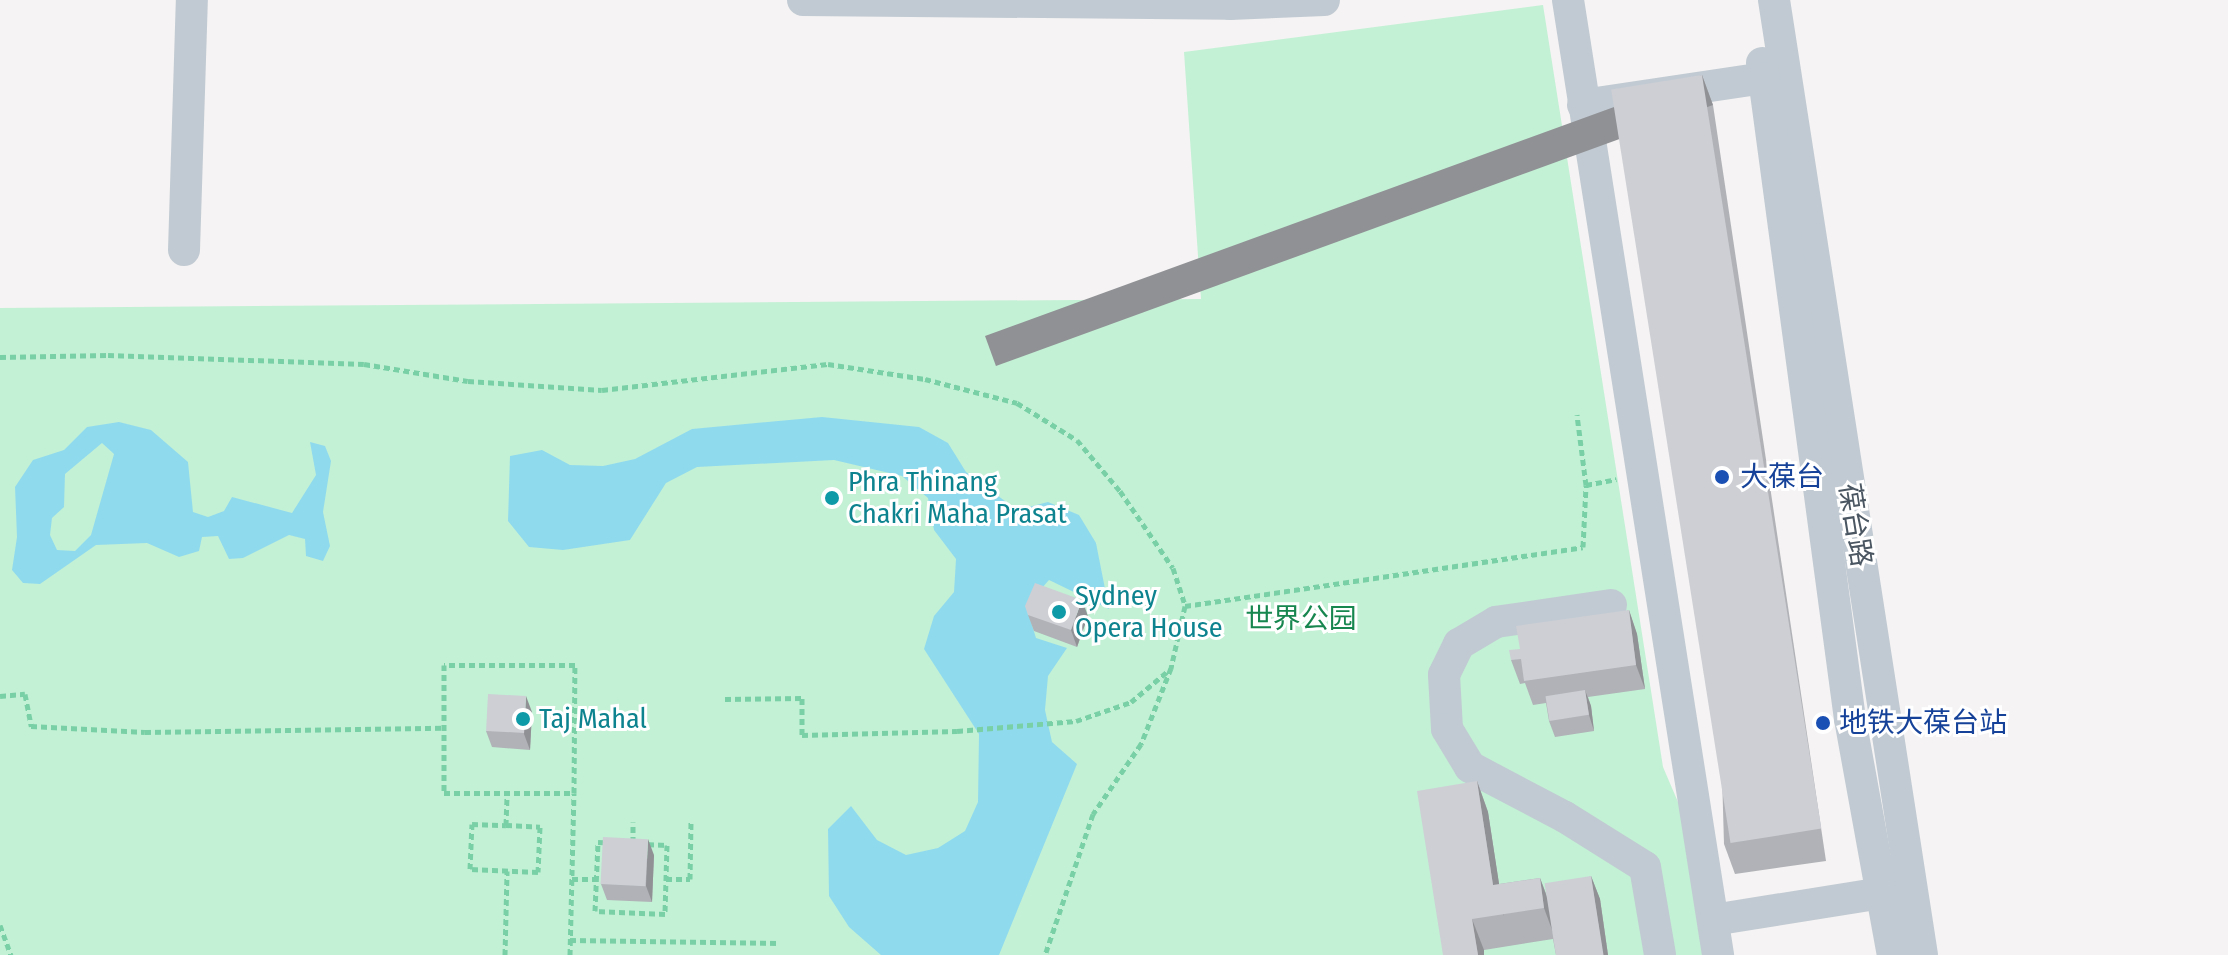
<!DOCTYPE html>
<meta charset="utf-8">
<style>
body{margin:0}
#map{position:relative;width:2228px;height:955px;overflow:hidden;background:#f5f3f3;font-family:"Fira Sans Condensed","Noto Sans SC",sans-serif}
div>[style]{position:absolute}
.green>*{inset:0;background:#c3f1d5}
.water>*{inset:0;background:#90daee}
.path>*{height:5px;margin-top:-2.5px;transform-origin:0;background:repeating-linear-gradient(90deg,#7ad0a6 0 6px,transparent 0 10px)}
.minor>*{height:32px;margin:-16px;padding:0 16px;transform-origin:16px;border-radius:16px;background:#c1cad2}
.wall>*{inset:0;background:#b0b2b7}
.shaded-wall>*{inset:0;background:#909195;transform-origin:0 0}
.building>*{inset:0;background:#cdcfd5;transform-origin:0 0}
.dots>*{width:22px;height:22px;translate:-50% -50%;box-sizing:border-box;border:4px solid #fff;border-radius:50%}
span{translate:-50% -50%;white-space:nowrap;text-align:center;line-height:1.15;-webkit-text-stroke:6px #fff;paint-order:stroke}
.transit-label{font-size:28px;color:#164399}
.left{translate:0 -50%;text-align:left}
.culture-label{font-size:28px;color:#0d838f}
.street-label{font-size:28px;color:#4a5661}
.park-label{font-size:28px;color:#17864f}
</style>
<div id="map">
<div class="green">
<div style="clip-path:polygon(1543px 5px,1663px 767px,1684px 816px,1703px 955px,0 955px,0 308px,1201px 299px,1184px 52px)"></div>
</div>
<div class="water">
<div style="clip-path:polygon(822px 417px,919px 427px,948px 443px,966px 472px,1017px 510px,1048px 502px,1079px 515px,1096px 543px,1109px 609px,1049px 580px,1026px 606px,1036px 638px,1067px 648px,1048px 676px,1045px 710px,1052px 742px,1077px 764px,999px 955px,881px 955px,849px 927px,829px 896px,828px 829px,851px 806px,877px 840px,906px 855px,938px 848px,965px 831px,978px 802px,979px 734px,924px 649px,934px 616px,954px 592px,956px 559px,934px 530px,928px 498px,902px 476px,834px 460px,697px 467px,666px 483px,630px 540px,563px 550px,529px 547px,508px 521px,510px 456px,542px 450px,570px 465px,603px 466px,635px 459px,692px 429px)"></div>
<div style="clip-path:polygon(evenodd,119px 422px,151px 430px,188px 462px,193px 512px,208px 517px,224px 511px,232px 497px,292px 513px,316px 475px,310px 442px,325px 446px,331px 461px,323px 512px,330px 546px,323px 561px,306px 556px,305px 539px,289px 535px,243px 558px,229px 559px,218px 536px,202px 537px,199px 551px,179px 557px,147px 543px,96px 545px,40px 584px,23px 583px,12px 570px,17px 537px,15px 487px,33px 460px,64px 450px,87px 427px,119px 422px,102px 443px,114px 454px,91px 535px,75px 551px,57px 550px,50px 535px,52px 518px,64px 507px,65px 474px,102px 443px)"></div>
</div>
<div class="path">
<div style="left:0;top:357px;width:108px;rotate:-1.1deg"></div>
<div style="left:108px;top:355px;width:256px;rotate:2deg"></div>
<div style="left:364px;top:364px;width:105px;rotate:9.3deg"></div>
<div style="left:468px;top:381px;width:134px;rotate:3.8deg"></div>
<div style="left:602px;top:390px;width:227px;rotate:-6.6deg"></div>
<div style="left:828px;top:364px;width:98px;rotate:8.8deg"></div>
<div style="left:925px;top:379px;width:95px;rotate:14.6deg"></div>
<div style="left:1017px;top:403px;width:70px;rotate:31.7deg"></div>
<div style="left:1077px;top:440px;width:67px;rotate:49.9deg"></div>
<div style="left:1120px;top:491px;width:93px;rotate:55.5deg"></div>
<div style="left:1173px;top:568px;width:40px;rotate:72deg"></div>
<div style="left:1185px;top:606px;width:64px;rotate:102.7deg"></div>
<div style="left:1171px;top:668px;width:82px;rotate:111.5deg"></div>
<div style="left:1141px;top:744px;width:85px;rotate:124.4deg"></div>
<div style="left:1093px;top:814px;width:149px;rotate:108.8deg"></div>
<div style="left:1586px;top:485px;width:31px;rotate:-11deg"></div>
<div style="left:1185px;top:606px;width:402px;rotate:-8.4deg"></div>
<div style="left:1583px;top:547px;width:62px;rotate:-87.2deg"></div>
<div style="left:1586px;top:485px;width:71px;rotate:-97.3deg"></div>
<div style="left:0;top:696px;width:25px;rotate:-5deg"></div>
<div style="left:25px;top:694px;width:33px;rotate:79deg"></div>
<div style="left:31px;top:726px;width:114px;rotate:3deg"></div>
<div style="left:145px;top:732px;width:299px;rotate:-0.8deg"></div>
<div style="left:725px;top:699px;width:77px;rotate:-0.7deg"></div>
<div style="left:802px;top:698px;width:37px;rotate:90deg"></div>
<div style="left:802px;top:735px;width:155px;rotate:-1.5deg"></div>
<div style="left:957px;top:731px;width:119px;rotate:-4.8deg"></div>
<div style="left:1076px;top:721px;width:58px;rotate:-19.1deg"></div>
<div style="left:1131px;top:702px;width:50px;rotate:-40.1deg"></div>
<div style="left:506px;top:825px;width:34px;rotate:3deg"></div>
<div style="left:540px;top:827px;width:45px;rotate:92.5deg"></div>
<div style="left:538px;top:872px;width:68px;rotate:-177.5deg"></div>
<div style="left:470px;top:869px;width:45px;rotate:-87.5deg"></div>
<div style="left:472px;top:824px;width:34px;rotate:2deg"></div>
<div style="left:506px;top:825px;width:32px;rotate:-88deg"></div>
<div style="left:598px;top:842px;width:69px;rotate:2.5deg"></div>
<div style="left:667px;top:845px;width:69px;rotate:91.7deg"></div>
<div style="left:665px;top:914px;width:70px;rotate:-177.5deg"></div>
<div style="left:595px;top:911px;width:69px;rotate:-87.5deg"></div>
<div style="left:633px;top:842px;width:20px;rotate:-90deg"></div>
<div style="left:572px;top:879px;width:25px"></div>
<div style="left:666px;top:879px;width:24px"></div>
<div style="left:690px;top:879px;width:57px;rotate:-89deg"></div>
<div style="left:0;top:925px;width:32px;rotate:70deg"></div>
<div style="left:570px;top:940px;width:209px;rotate:0.8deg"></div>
<div style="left:505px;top:955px;width:84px;rotate:-88.6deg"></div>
<div style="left:570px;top:955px;width:162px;rotate:-88.6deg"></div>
<div style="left:574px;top:793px;width:128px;rotate:-89.6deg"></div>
<div style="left:575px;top:665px;width:131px;rotate:180deg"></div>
<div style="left:444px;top:665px;width:128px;rotate:90deg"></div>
<div style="left:444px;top:793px;width:130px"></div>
</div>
<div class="minor">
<div style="left:803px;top:0;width:427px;rotate:0.5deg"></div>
<div style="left:1230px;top:4px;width:94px;rotate:-2.4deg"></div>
<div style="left:1568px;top:0;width:967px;rotate:81.07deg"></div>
<div style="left:1774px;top:0;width:966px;rotate:81.19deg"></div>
<div style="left:1762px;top:63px;width:662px;rotate:82.36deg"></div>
<div style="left:1850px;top:719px;width:240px;rotate:79.7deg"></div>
<div style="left:1583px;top:105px;width:183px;rotate:-8.5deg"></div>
<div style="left:184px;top:250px;width:250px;rotate:-88.2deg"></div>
<div style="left:1611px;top:605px;width:116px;rotate:171.6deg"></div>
<div style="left:1496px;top:622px;width:43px;rotate:149.3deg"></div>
<div style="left:1459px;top:644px;width:34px;rotate:116deg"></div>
<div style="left:1444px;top:675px;width:54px;rotate:86.8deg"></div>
<div style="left:1447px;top:729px;width:44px;rotate:58.8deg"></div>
<div style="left:1470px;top:767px;width:107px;rotate:27.8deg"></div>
<div style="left:1565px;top:817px;width:94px;rotate:32deg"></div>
<div style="left:1645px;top:867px;width:89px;rotate:80.3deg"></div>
<div style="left:1713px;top:920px;width:171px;rotate:-9.1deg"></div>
</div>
<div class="wall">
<div style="clip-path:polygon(1702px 75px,1713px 105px,1826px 861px,1735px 874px,1724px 844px)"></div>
<div style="clip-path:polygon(1629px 610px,1637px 634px,1645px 689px,1588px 697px,1591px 706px,1594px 731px,1555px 737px,1549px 721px,1546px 703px,1533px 705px,1525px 683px,1520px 684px,1511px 660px,1520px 649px)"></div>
<div style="clip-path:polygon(1028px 615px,1088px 616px,1077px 647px,1034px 631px)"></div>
<div style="clip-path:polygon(532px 712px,530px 750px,492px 747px,486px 731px)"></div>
<div style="clip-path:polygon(1477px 781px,1488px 812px,1499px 884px,1540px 878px,1547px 896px,1591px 876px,1600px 899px,1608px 955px,1556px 955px,1553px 939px,1484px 950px,1484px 955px,1443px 955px)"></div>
<div style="clip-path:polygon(654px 855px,652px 902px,607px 900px,601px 884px)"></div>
</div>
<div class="shaded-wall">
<div style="left:1702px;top:75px;width:32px;height:763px;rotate:70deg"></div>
<div style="clip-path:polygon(1082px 600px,1088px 616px,1077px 647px,1071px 630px)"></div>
<div style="clip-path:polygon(1629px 610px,1637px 634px,1645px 689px,1636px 665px)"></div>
<div style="clip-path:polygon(1585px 690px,1591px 706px,1594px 731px,1589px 715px)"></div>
<div style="clip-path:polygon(526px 696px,532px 712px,530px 750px,524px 734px)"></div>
<div style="clip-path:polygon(1477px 781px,1488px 812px,1504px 916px,1493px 885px)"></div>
<div style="clip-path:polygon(648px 839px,654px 855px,652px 902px,646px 886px)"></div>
<div style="clip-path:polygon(1591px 876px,1600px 899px,1608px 955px,1603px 955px)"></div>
<div style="clip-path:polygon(1540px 878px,1551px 908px,1555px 938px,1544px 908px)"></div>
<div style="clip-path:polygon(1472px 919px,1484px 950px,1484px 955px,1478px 955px)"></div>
</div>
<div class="building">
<div style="left:1702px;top:75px;width:763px;height:92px;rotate:81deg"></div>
<div style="clip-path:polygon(1035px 583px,1082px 600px,1071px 630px,1028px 615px,1025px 606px)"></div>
<div style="clip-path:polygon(1629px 610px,1636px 665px,1524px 681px,1521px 659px,1511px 660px,1509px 650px,1520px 649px,1516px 626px)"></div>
<div style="left:1585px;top:690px;width:25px;height:40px;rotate:81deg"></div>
<div style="left:488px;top:694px;width:38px;height:37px;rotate:3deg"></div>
<div style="clip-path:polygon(1477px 781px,1493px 885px,1540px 878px,1544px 908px,1472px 919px,1478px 955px,1443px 955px,1417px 791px)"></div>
<div style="left:603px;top:837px;width:45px;height:47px;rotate:3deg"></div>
<div style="left:1591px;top:876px;width:80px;height:47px;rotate:81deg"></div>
</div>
<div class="dots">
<div style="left:1722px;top:477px;background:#1a4fb4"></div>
<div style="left:832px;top:498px;background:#0f9aa8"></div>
<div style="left:1059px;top:612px;background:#0f9aa8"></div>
<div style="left:523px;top:719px;background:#0f9aa8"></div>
<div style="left:1823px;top:723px;background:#1a4fb4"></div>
</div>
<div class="transit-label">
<span class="left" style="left:1740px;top:477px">大葆台</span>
<span class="left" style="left:1839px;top:723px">地铁大葆台站</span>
</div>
<div class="culture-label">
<span class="left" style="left:848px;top:498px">Phra Thinang<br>Chakri Maha Prasat</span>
<span class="left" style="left:1075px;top:612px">Sydney<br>Opera House</span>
<span class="left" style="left:539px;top:719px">Taj Mahal</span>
</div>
<div class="street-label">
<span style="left:1855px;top:525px;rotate:81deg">葆台路</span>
</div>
<div class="park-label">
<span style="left:1301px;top:619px">世界公园</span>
</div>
</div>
